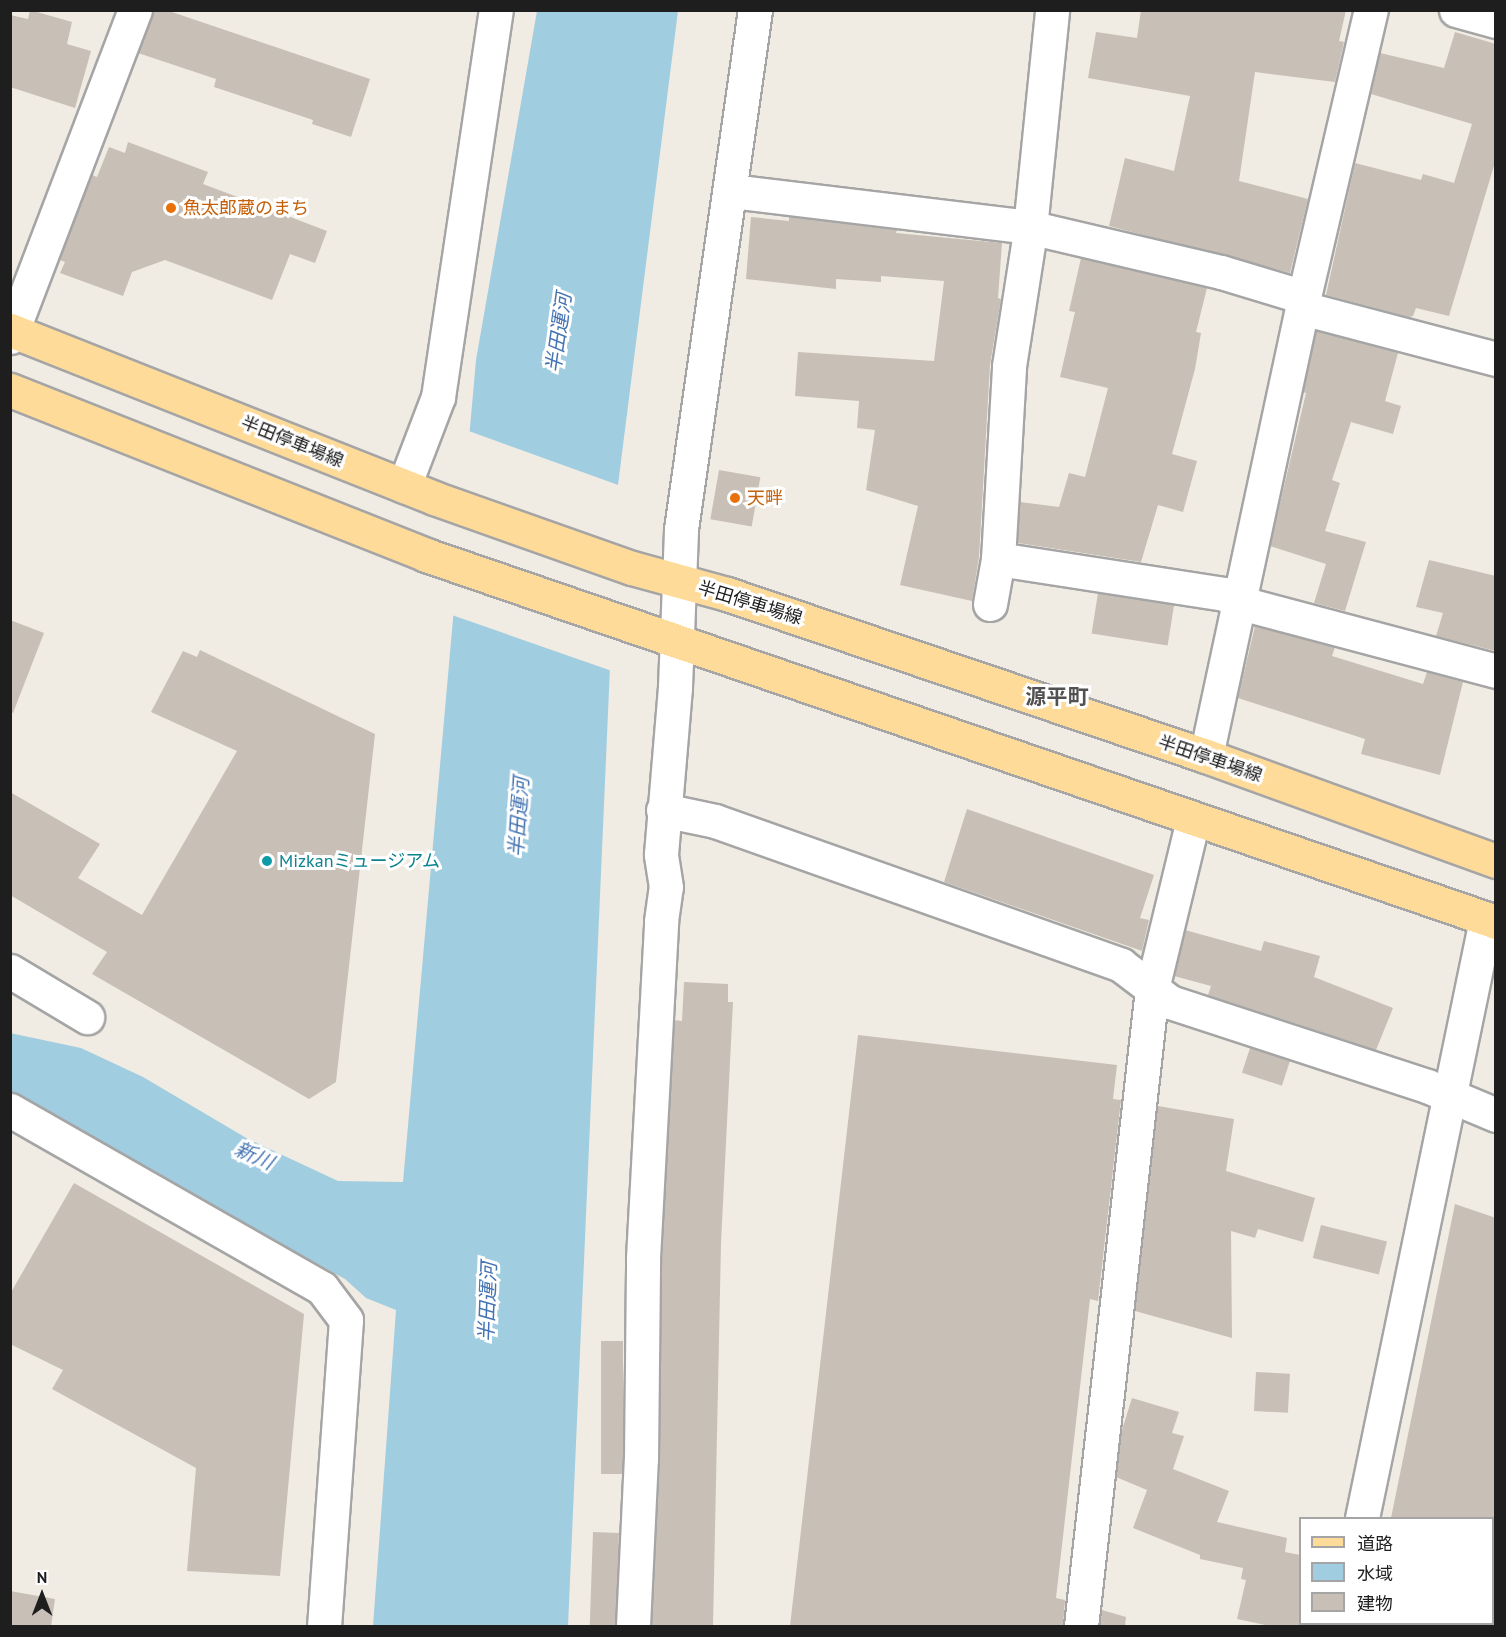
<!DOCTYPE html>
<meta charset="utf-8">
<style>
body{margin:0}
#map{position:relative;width:1506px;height:1637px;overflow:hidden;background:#f0ece3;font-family:"PT Sans","Noto Sans JP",sans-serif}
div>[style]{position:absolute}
.water>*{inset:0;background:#a1cde0}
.pier>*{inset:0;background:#f0ece3}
.building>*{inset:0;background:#c8bfb6;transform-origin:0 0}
.roads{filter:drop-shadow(2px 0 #a5a5a5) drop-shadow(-2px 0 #a5a5a5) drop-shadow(0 2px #a5a5a5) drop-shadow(0 -2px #a5a5a5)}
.minor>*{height:33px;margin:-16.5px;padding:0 16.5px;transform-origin:16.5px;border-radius:16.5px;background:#fff}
.major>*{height:33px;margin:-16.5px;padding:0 16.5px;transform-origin:16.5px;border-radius:16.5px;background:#ffdb99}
.dots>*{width:16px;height:16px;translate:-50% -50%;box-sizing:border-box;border:3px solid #fff;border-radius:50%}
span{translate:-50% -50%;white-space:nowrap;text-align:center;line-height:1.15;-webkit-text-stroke:6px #fff;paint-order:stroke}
.food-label{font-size:18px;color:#c56008}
.left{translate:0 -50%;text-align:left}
.street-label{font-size:18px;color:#1e1e1e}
.culture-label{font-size:18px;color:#0d838f}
.water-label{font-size:20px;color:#4574b3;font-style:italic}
.quarter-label{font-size:21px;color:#515151;font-weight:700}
.frame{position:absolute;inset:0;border:12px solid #1e1e1e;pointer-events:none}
.legend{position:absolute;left:1299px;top:1517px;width:195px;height:108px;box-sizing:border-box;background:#fff;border:2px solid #a5a5a5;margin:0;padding:8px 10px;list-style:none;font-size:18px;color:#1e1e1e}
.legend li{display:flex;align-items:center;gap:12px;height:30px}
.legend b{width:30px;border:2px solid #a5a5a5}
.north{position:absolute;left:12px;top:1565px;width:60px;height:60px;-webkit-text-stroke:4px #fff;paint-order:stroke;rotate:0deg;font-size:16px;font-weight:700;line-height:24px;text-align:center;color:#1e1e1e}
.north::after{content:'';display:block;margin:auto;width:21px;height:27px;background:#1e1e1e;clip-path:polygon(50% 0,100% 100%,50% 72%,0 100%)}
</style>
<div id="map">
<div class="water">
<div style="clip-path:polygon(537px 11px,678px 11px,618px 485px,568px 1626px,373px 1626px,396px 1310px,366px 1298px,345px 1279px,11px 1095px,10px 1033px,81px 1048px,143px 1077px,248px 1139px,338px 1181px,403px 1182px,476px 360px)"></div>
</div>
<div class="pier">
<div style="clip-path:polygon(466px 430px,621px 486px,612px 671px,449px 614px)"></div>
</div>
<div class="building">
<div style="clip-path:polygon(30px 10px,72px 22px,67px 44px,91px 51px,75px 108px,10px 87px,10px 15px,28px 19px)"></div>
<div style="clip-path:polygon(153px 10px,166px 10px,370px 79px,351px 137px,312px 124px,313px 120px,214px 87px,216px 79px,138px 53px)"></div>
<div style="clip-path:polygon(1141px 10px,1346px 10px,1339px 41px,1344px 42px,1335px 82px,1255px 72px,1239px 181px,1308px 199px,1290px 273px,1109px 226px,1125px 158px,1174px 171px,1190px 96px,1088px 78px,1096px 32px,1137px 38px)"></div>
<div style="clip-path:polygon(1455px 32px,1496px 44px,1496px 159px,1449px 316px,1416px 308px,1413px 316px,1409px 317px,1326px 295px,1355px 163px,1421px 180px,1423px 174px,1454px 183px,1472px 124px,1371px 94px,1380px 53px,1444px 68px)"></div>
<div style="clip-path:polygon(128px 142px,208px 172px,203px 184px,327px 231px,315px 263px,290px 254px,272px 300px,165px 260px,132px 272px,123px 296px,60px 273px,65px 262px,60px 260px,92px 175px,97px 177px,109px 147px,125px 153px)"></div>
<div style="clip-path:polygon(751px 217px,789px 221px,789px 217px,897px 230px,896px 233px,1002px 243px,998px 298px,1001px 299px,990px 365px,979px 557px,972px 601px,900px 585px,918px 506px,866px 490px,875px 430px,857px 428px,859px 401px,795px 396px,798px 352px,934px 361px,944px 281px,881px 276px,881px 282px,836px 279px,836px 289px,746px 279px)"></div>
<div style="clip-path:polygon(1081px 258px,1207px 288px,1196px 332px,1201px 333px,1195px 369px,1172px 454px,1197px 461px,1183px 512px,1158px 505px,1141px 562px,1018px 543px,1020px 502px,1059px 507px,1069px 473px,1085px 477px,1108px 388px,1060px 377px,1075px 312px,1069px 311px)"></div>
<div style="clip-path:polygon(1316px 331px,1398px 353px,1385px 401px,1401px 406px,1393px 434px,1351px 422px,1332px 480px,1340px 483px,1325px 531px,1366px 542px,1345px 611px,1314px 603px,1326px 564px,1270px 546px,1306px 393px,1303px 392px)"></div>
<div style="left:719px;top:470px;width:42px;height:50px;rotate:10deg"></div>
<div style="clip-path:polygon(1429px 560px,1496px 576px,1496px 651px,1436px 636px,1443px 613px,1416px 607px)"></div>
<div style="left:1098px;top:593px;width:77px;height:41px;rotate:9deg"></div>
<div style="clip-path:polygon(10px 620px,44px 633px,13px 713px,10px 712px)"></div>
<div style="clip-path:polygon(1255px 626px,1335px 647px,1332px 656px,1423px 684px,1427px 672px,1463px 682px,1440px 775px,1361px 754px,1365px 739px,1238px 698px)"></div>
<div style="clip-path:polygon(200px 650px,375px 734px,336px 1082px,309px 1099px,92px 974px,107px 952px,10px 895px,10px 792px,100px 844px,78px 878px,142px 915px,237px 751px,151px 712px,183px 651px,197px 657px)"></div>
<div style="clip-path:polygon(967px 809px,1154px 875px,1140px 918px,1149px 920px,1142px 951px,944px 882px)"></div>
<div style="clip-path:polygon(1185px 930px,1261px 951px,1264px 941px,1320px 956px,1314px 977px,1393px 1008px,1376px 1050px,1208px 995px,1211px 986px,1174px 976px)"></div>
<div style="clip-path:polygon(684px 982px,728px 984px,728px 1002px,733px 1002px,721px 1243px,713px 1626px,652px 1626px,660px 1460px,662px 1259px,674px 1020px,682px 1021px)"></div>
<div style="clip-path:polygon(858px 1035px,1117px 1065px,1113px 1099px,1121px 1100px,1098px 1301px,1090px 1299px,1056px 1598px,1065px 1600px,1063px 1626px,790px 1626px)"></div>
<div style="left:1250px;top:1048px;width:42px;height:26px;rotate:18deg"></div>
<div style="clip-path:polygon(1158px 1106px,1234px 1119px,1226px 1171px,1315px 1198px,1303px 1242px,1258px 1229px,1255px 1238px,1231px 1231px,1232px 1338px,1135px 1311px)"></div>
<div style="clip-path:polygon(74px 1183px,304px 1314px,280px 1576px,187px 1571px,196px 1468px,52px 1389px,63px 1370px,10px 1344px,10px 1294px)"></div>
<div style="clip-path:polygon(1455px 1204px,1496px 1218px,1496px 1518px,1391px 1518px)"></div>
<div style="left:1321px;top:1225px;width:68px;height:34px;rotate:14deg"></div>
<div style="left:601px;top:1341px;width:22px;height:133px"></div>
<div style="left:1256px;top:1372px;width:34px;height:39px;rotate:3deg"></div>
<div style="clip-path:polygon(1132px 1398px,1179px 1412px,1172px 1433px,1184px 1436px,1173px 1469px,1229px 1491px,1217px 1522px,1287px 1538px,1285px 1552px,1300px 1555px,1300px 1626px,1270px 1626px,1237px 1619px,1246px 1580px,1241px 1579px,1243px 1568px,1200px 1559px,1200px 1555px,1133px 1528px,1147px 1490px,1116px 1477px,1122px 1430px)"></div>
<div style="left:593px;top:1532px;width:26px;height:94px;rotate:2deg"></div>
<div style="clip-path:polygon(10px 1591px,55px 1599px,51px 1626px,10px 1626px)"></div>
<div style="clip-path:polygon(1102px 1610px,1126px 1617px,1125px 1626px,1100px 1626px)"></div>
</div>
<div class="roads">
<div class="minor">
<div style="left:1456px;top:10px;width:41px;rotate:15.4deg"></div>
<div style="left:732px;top:191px;width:299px;rotate:6.9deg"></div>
<div style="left:1029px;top:227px;width:197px;rotate:13.2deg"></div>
<div style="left:1221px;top:272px;width:87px;rotate:16.8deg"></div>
<div style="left:1302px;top:308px;width:201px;rotate:14.7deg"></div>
<div style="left:10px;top:337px;width:350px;rotate:-69.1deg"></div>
<div style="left:404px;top:486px;width:95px;rotate:-69.1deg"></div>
<div style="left:438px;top:397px;width:391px;rotate:-81.5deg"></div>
<div style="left:998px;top:559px;width:229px;rotate:8.8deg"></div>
<div style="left:1224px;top:594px;width:30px;rotate:23deg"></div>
<div style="left:1252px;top:606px;width:253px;rotate:14.9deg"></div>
<div style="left:990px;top:604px;width:46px;rotate:-79.9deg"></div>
<div style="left:998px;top:559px;width:193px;rotate:-86.7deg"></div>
<div style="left:1009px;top:366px;width:130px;rotate:-81.1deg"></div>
<div style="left:1029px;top:238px;width:229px;rotate:-84.2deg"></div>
<div style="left:1206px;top:756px;width:469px;rotate:-77.9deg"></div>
<div style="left:1304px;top:297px;width:295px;rotate:-76.9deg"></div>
<div style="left:663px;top:810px;width:53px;rotate:11.9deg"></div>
<div style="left:715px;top:821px;width:431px;rotate:19.5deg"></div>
<div style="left:1121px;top:965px;width:61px;rotate:37.1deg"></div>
<div style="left:1170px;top:1002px;width:270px;rotate:18.1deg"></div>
<div style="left:1427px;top:1086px;width:75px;rotate:22.8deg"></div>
<div style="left:10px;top:971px;width:90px;rotate:30.9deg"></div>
<div style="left:10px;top:1110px;width:359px;rotate:29.7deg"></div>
<div style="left:322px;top:1288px;width:40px;rotate:53deg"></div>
<div style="left:346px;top:1320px;width:307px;rotate:94.1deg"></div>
<div style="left:1362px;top:1518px;width:611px;rotate:-78.29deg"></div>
<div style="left:633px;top:1626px;width:167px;rotate:-87.3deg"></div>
<div style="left:641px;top:1459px;width:201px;rotate:-89.4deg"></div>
<div style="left:643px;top:1258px;width:337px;rotate:-86.9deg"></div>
<div style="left:661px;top:921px;width:34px;rotate:-82deg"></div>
<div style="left:666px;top:887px;width:33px;rotate:-99deg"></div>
<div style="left:661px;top:854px;width:168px;rotate:-85.2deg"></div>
<div style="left:675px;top:687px;width:158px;rotate:-87.8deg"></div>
<div style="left:681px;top:529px;width:524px;rotate:-81.89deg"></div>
<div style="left:1081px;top:1626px;width:641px;rotate:-83.64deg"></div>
<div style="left:1152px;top:989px;width:175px;rotate:-76.4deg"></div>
<div style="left:1340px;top:1626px;width:2px;rotate:-90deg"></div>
</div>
<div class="major">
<div style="left:10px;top:330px;width:456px;rotate:21.6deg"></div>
<div style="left:434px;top:498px;width:210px;rotate:19.5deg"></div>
<div style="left:632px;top:568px;width:98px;rotate:15.3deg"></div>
<div style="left:727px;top:594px;width:506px;rotate:18.69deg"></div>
<div style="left:1206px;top:756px;width:308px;rotate:19.9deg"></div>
<div style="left:10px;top:390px;width:448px;rotate:21.6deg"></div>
<div style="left:426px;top:555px;width:1131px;rotate:18.93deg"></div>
</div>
</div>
<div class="dots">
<div style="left:171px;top:208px;background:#e8710a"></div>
<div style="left:735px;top:498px;background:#e8710a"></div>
<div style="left:267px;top:861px;background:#0f9aa8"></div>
</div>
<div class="food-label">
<span class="left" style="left:183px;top:208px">魚太郎蔵のまち</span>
<span class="left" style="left:747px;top:498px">天畔</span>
</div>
<div class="street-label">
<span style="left:292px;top:442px;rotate:22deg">半田停車場線</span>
<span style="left:750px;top:603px;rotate:17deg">半田停車場線</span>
<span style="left:1210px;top:759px;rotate:19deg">半田停車場線</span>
</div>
<div class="culture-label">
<span class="left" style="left:279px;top:861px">Mizkanミュージアム</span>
</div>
<div class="water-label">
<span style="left:559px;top:333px;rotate:-82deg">半田運河</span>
<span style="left:519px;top:817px;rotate:-86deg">半田運河</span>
<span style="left:254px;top:1156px;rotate:24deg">新川</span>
<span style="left:488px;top:1302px;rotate:-88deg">半田運河</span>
</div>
<div class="quarter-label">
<span style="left:1057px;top:697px">源平町</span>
</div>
<div class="frame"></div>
<ul class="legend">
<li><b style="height:8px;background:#ffdb99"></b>道路</li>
<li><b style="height:16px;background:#a1cde0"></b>水域</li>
<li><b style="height:16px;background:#c8bfb6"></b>建物</li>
</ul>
<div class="north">N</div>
</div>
